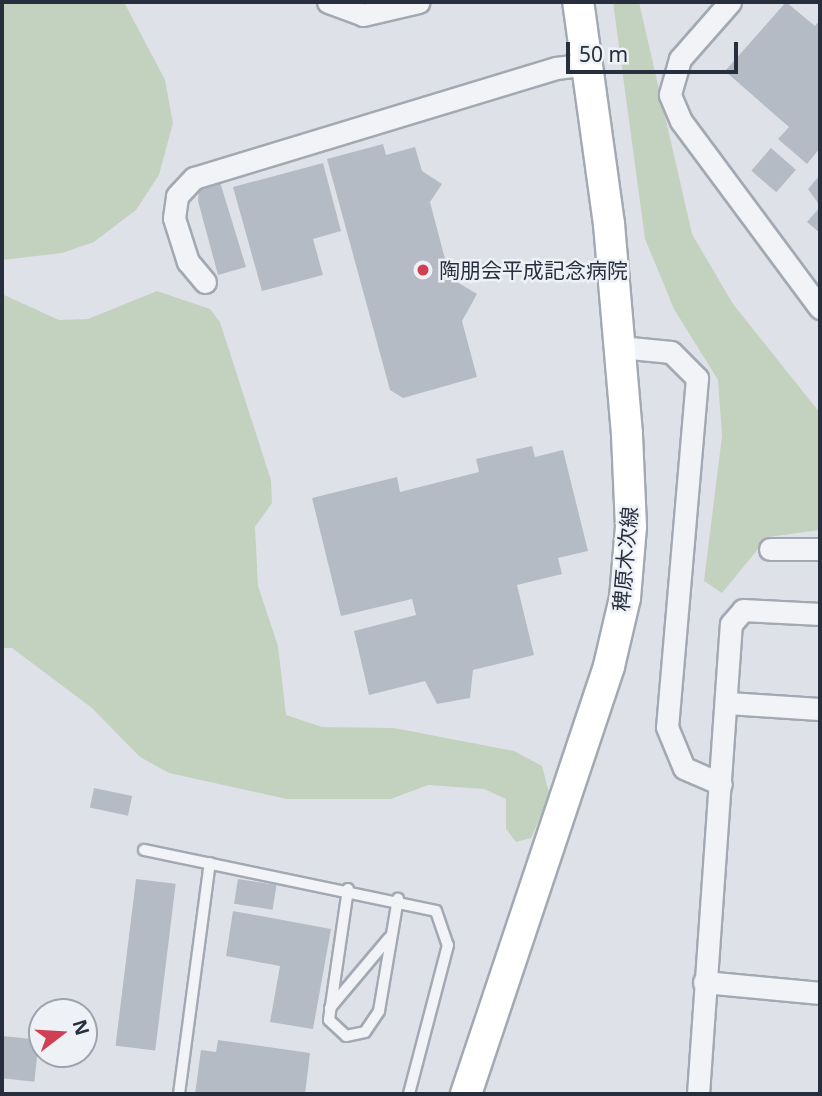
<!DOCTYPE html>
<meta charset="utf-8">
<style>
body{margin:0}
#map{position:relative;width:822px;height:1096px;overflow:hidden;background:#dee2e8;font-family:"Noto Sans","Noto Sans JP",sans-serif}
div>[style]{position:absolute}
.green>*{inset:0;background:#c3d2bf}
.building>*{inset:0;background:#b5bbc5;transform-origin:0 0}
.roads{filter:drop-shadow(2px 0 #a3a9b2) drop-shadow(-2px 0 #a3a9b2) drop-shadow(0 2px #a3a9b2) drop-shadow(0 -2px #a3a9b2)}
.service>*{height:10px;margin:-5px;padding:0 5px;transform-origin:5px;border-radius:5px;background:#f1f3f6}
.minor>*{height:21px;margin:-10.5px;padding:0 10.5px;transform-origin:10.5px;border-radius:10.5px;background:#f1f3f6}
.secondary>*{height:30px;margin:-15px;padding:0 15px;transform-origin:15px;border-radius:15px;background:#fff}
.dots>*{width:19px;height:19px;translate:-50% -50%;box-sizing:border-box;border:4px solid #eef1f6;border-radius:50%}
span{translate:-50% -50%;white-space:nowrap;text-align:center;line-height:1.15;-webkit-text-stroke:5px #eef1f6;paint-order:stroke}
.poi-label{font-size:21px;color:#272f3f}
.left{translate:0 -50%;text-align:left}
.street-label{font-size:21px;color:#272f3f}
.frame{position:absolute;inset:0;border:4px solid #272f3f;pointer-events:none}
.north{position:absolute;left:28px;top:998px;width:70px;height:70px;box-sizing:border-box;background:#eef1f6;border:2px solid #9ea3ad;border-radius:50%;rotate:73deg;font-size:19px;font-weight:700;line-height:28px;text-align:center;color:#272f3f}
.north::after{content:'';display:block;margin:auto;width:24px;height:32px;background:#cf4152;clip-path:polygon(50% 0,100% 100%,50% 72%,0 100%)}
.scale{position:absolute;left:566px;top:42px;width:172px;height:32px;box-sizing:border-box;border:4px solid #272f3f;border-top:0;padding-left:9px;font-size:21px;line-height:24px;white-space:nowrap;color:#272f3f;-webkit-text-stroke:5px #eef1f6;paint-order:stroke}
</style>
<div id="map">
<div class="green">
<div style="clip-path:polygon(2px 2px,124px 2px,165px 80px,173px 123px,159px 175px,136px 210px,94px 242px,62px 253px,2px 260px)"></div>
<div style="clip-path:polygon(613px 2px,639px 2px,692px 234px,733px 304px,820px 413px,820px 530px,768px 537px,722px 593px,704px 581px,722px 436px,718px 380px,674px 309px,645px 239px)"></div>
<div style="clip-path:polygon(157px 291px,210px 309px,220px 322px,271px 480px,272px 503px,255px 527px,258px 586px,278px 646px,286px 715px,322px 727px,394px 728px,514px 751px,542px 766px,550px 796px,531px 838px,516px 842px,506px 829px,506px 799px,484px 789px,428px 785px,391px 799px,287px 799px,169px 773px,140px 757px,92px 708px,12px 648px,2px 648px,2px 294px,59px 320px,88px 319px)"></div>
</div>
<div class="building">
<div style="clip-path:polygon(786px 2px,815px 26px,820px 20px,820px 148px,807px 164px,778px 139px,789px 127px,725px 71px)"></div>
<div style="clip-path:polygon(383px 144px,386px 155px,415px 147px,422px 171px,442px 184px,430px 202px,450px 278px,477px 294px,462px 321px,477px 377px,403px 398px,390px 390px,327px 159px)"></div>
<div style="left:771px;top:148px;width:33px;height:30px;rotate:41deg"></div>
<div style="clip-path:polygon(323px 163px,341px 231px,313px 239px,323px 275px,262px 291px,233px 187px)"></div>
<div style="clip-path:polygon(820px 175px,820px 206px,808px 189px)"></div>
<div style="clip-path:polygon(220px 182px,246px 267px,218px 275px,198px 201px,199px 188px)"></div>
<div style="clip-path:polygon(820px 207px,820px 233px,807px 222px)"></div>
<div style="clip-path:polygon(532px 446px,535px 457px,563px 450px,588px 551px,558px 558px,562px 574px,517px 585px,534px 655px,473px 670px,470px 698px,437px 704px,425px 681px,369px 695px,354px 631px,416px 615px,412px 599px,341px 616px,312px 498px,397px 477px,400px 492px,479px 472px,476px 459px)"></div>
<div style="left:94px;top:788px;width:39px;height:20px;rotate:12deg"></div>
<div style="left:136px;top:879px;width:40px;height:168px;rotate:7deg"></div>
<div style="left:238px;top:879px;width:39px;height:25px;rotate:9deg"></div>
<div style="clip-path:polygon(233px 911px,331px 929px,313px 1029px,270px 1022px,280px 966px,226px 956px)"></div>
<div style="left:2px;top:1036px;width:37px;height:42px;rotate:6deg"></div>
<div style="clip-path:polygon(218px 1040px,310px 1053px,305px 1094px,195px 1094px,201px 1050px,216px 1052px)"></div>
</div>
<div class="roads">
<div class="service">
<div style="left:144px;top:850px;width:298px;rotate:11.8deg"></div>
<div style="left:436px;top:911px;width:36px;rotate:71deg"></div>
<div style="left:448px;top:945px;width:154px;rotate:104.7deg"></div>
<div style="left:348px;top:889px;width:132px;rotate:98.3deg"></div>
<div style="left:329px;top:1020px;width:23px;rotate:43deg"></div>
<div style="left:346px;top:1036px;width:19px;rotate:-12deg"></div>
<div style="left:365px;top:1032px;width:25px;rotate:-56deg"></div>
<div style="left:379px;top:1011px;width:114px;rotate:-80.4deg"></div>
<div style="left:330px;top:1008px;width:92px;rotate:-49.9deg"></div>
<div style="left:179px;top:1094px;width:233px;rotate:-82.4deg"></div>
</div>
<div class="minor">
<div style="left:328px;top:2px;width:37px;rotate:20deg"></div>
<div style="left:363px;top:15px;width:57px;rotate:-13.1deg"></div>
<div style="left:730px;top:2px;width:76px;rotate:131.3deg"></div>
<div style="left:680px;top:59px;width:37px;rotate:106deg"></div>
<div style="left:670px;top:95px;width:28px;rotate:67deg"></div>
<div style="left:681px;top:121px;width:233px;rotate:53.4deg"></div>
<div style="left:205px;top:282px;width:26px;rotate:-130deg"></div>
<div style="left:188px;top:262px;width:46px;rotate:-107.7deg"></div>
<div style="left:174px;top:218px;width:22px;rotate:-82deg"></div>
<div style="left:177px;top:196px;width:25px;rotate:-47deg"></div>
<div style="left:194px;top:178px;width:378px;rotate:-16.9deg"></div>
<div style="left:556px;top:68px;width:31px;rotate:-7deg"></div>
<div style="left:620px;top:347px;width:51px;rotate:5.6deg"></div>
<div style="left:671px;top:352px;width:37px;rotate:45deg"></div>
<div style="left:697px;top:378px;width:350px;rotate:94.9deg"></div>
<div style="left:667px;top:727px;width:44px;rotate:67.5deg"></div>
<div style="left:684px;top:768px;width:40px;rotate:23.4deg"></div>
<div style="left:770px;top:549px;width:50px"></div>
<div style="left:727px;top:703px;width:93px;rotate:3.7deg"></div>
<div style="left:704px;top:982px;width:117px;rotate:5.4deg"></div>
<div style="left:698px;top:1094px;width:471px;rotate:-86deg"></div>
<div style="left:731px;top:624px;width:18px;rotate:-49deg"></div>
<div style="left:743px;top:610px;width:77px;rotate:3deg"></div>
</div>
<div class="secondary">
<div style="left:466px;top:1094px;width:451px;rotate:-71.5deg"></div>
<div style="left:609px;top:666px;width:70px;rotate:-76.8deg"></div>
<div style="left:625px;top:598px;width:71px;rotate:-85.2deg"></div>
<div style="left:631px;top:527px;width:93px;rotate:-92.5deg"></div>
<div style="left:627px;top:434px;width:211px;rotate:-94.9deg"></div>
<div style="left:609px;top:224px;width:224px;rotate:-97.9deg"></div>
</div>
</div>
<div class="dots">
<div style="left:423px;top:270px;background:#cf4152"></div>
</div>
<div class="poi-label">
<span class="left" style="left:439px;top:270px">陶朋会平成記念病院</span>
</div>
<div class="street-label">
<span style="left:625px;top:559px;rotate:-85deg">稗原木次線</span>
</div>
<div class="frame"></div>
<div class="north">N</div>
<div class="scale">50 m</div>
</div>
